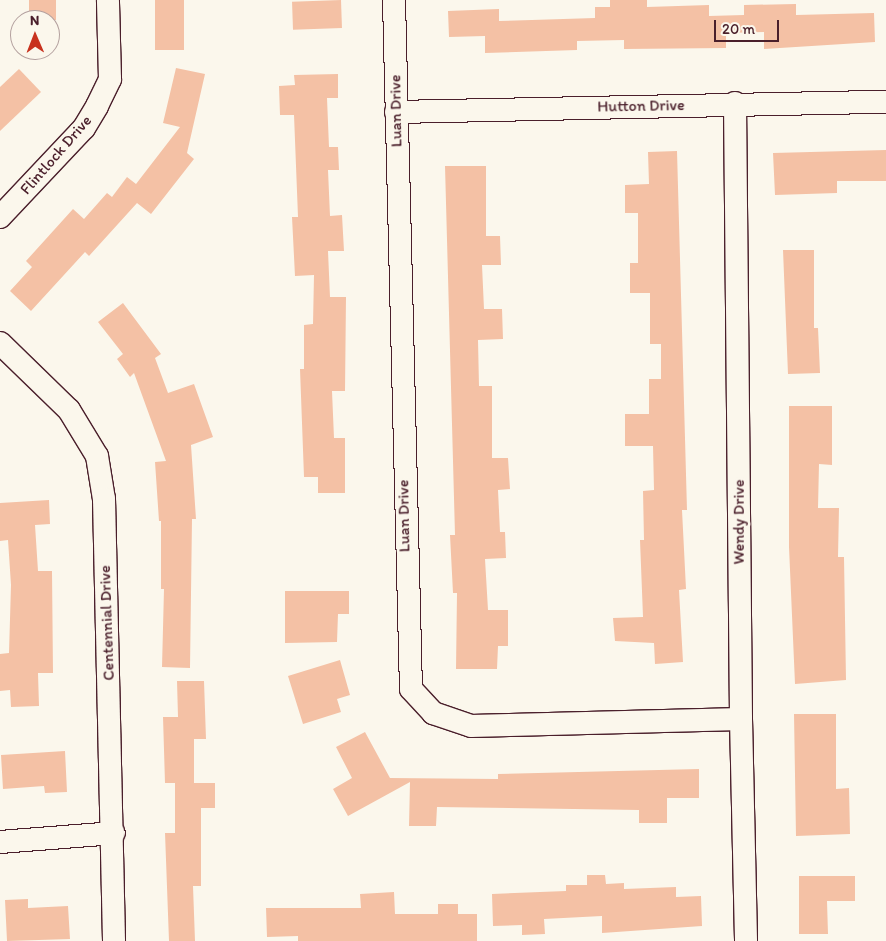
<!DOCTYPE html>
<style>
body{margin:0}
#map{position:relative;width:886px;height:941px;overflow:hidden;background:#fbf7ec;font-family:Itim,sans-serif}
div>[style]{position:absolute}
.building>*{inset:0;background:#f4c1a5;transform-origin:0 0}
.roads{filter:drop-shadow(1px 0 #4a1f2b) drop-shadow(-1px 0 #4a1f2b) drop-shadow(0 1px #4a1f2b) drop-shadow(0 -1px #4a1f2b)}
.street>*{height:22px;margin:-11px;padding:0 11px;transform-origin:11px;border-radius:11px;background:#fbf7ec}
span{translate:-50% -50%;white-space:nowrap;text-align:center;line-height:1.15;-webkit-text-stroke:5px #fbf7ec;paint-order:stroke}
.street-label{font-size:16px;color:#4a1f2b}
.north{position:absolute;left:10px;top:10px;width:50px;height:50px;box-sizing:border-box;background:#fbf7ec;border:1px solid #b4a19f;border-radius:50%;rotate:359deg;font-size:14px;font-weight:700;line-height:20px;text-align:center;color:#4a1f2b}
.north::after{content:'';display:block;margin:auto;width:18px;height:22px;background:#c8321e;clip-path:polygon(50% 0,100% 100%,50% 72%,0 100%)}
.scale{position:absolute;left:714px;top:20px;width:65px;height:22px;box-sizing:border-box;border:2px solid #4a1f2b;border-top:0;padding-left:6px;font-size:15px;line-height:18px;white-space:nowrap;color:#4a1f2b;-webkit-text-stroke:4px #fbf7ec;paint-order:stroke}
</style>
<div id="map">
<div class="building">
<div style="left:29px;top:0;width:27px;height:20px"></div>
<div style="left:155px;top:0;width:29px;height:50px"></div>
<div style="left:341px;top:0;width:28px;height:49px;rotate:88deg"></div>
<div style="clip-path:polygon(610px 0,647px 0,647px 7px,709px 5px,709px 16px,744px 15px,744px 5px,796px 4px,796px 15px,874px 13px,875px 42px,764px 49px,764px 32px,726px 33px,726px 48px,624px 49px,624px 40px,577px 41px,577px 50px,485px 53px,485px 36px,449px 37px,448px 11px,499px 9px,499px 21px,595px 18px,595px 7px,610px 7px)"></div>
<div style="clip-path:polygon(176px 68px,205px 74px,187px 153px,194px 159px,151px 214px,137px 203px,89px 256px,85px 252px,31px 311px,10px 291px,32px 267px,26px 261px,73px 209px,84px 219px,107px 193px,112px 197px,127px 177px,136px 184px,180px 127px,163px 123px)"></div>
<div style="clip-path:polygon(19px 69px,41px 92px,0 131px,0 87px)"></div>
<div style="clip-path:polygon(338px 74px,338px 98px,327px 98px,329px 147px,338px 147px,339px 170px,328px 170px,330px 216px,342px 215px,344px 251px,328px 251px,330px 297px,346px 297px,345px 391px,332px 391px,334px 438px,345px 438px,345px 493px,318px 493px,318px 477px,304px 477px,300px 369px,304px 369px,304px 325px,313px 324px,314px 275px,295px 276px,292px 217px,298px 217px,294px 115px,280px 115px,279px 86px,295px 85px,294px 75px)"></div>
<div style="clip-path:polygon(886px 150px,886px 181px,837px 181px,837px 193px,775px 195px,773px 153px)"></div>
<div style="clip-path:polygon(677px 151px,687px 510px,682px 510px,686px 589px,679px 590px,683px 662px,655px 664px,654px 643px,615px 641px,613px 618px,643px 617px,640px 540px,644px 540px,643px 491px,654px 490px,653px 446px,625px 446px,625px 414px,649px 414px,649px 379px,661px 379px,661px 344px,650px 344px,650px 293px,630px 293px,630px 263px,638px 263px,638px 213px,625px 213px,625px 185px,649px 184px,648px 152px)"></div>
<div style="clip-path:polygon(445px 166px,486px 166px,486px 236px,500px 236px,501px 265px,482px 265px,484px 309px,502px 309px,503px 339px,478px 340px,479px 386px,492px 386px,492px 458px,508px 458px,510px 489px,498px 490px,500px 532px,505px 532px,506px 558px,485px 559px,488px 610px,508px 610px,508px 646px,498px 646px,497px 669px,456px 669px,457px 593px,453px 593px,450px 535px,455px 535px)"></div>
<div style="clip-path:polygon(783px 250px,814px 250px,814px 328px,818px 328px,820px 373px,788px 374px)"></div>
<div style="clip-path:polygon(123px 303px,161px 354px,155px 358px,168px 393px,194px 384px,213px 437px,191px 445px,196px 519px,192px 519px,190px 668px,162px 667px,164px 589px,161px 589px,161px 521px,159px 521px,155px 462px,166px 461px,134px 373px,130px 377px,117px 359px,123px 354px,98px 322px)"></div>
<div style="clip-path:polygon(789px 406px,832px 406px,832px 465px,819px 464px,818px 508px,839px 508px,838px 557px,844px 557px,846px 680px,795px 684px,789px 547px)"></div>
<div style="clip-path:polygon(49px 500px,50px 524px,35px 525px,38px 571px,52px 571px,53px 673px,38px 673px,39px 706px,11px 707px,10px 690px,0 691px,0 654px,9px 653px,11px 585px,8px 540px,0 541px,0 503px)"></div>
<div style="clip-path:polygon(285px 591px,349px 591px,349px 614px,338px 614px,337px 642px,285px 643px)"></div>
<div style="clip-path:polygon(340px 660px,350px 695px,337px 699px,341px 712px,303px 724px,288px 676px)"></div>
<div style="clip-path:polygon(177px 681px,204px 681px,206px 739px,194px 739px,194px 783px,215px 783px,215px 808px,201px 808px,201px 886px,193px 886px,195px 941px,169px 941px,165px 833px,175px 833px,175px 783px,165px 783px,163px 717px,178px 717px)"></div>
<div style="clip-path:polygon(794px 714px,836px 714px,836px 789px,849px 788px,850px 834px,796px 836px)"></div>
<div style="clip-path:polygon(365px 732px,390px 778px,498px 779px,498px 774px,699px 769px,699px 798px,667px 798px,667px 823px,639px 823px,639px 810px,437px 807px,436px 826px,409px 826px,410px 782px,348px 816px,333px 789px,352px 778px,336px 747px)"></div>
<div style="clip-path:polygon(65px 751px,67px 792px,45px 793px,44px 786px,3px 789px,1px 755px)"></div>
<div style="clip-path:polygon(587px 875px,605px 875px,606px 884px,624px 883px,624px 889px,676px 887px,676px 897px,701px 896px,702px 926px,602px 933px,602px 916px,544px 919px,545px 934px,522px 935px,522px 925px,493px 926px,492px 894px,566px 891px,566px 885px,587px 885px)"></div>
<div style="clip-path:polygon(799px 876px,855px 876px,855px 901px,827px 901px,828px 934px,799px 934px)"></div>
<div style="clip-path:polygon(394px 892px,395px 914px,438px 914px,438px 904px,458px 904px,458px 914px,477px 914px,477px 941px,298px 941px,298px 936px,267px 937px,266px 908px,361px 908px,360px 894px)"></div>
<div style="clip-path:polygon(28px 899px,28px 908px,68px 906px,70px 939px,7px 941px,5px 900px)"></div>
</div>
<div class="roads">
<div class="street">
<div style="left:394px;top:0;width:689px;rotate:88.59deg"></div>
<div style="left:411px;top:689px;width:33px;rotate:47deg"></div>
<div style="left:433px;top:713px;width:40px;rotate:18.9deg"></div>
<div style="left:471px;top:726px;width:270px;rotate:-1.5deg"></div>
<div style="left:735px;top:103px;width:616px;rotate:89.44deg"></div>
<div style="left:741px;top:719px;width:222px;rotate:88.7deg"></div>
<div style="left:396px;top:112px;width:490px;rotate:-1.2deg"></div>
<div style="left:0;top:217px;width:122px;rotate:-46.7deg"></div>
<div style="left:84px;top:128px;width:26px;rotate:-59deg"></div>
<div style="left:97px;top:106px;width:30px;rotate:-64deg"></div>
<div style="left:110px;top:79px;width:79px;rotate:-91.5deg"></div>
<div style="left:0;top:343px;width:96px;rotate:44.2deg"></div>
<div style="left:69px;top:410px;width:54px;rotate:58.7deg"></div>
<div style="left:97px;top:456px;width:44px;rotate:80.8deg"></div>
<div style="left:104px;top:499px;width:442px;rotate:88.7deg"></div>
<div style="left:0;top:842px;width:114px;rotate:-4.5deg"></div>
</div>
</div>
<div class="street-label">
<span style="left:641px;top:106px;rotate:-1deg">Hutton Drive</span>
<span style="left:396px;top:111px;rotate:-91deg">Luan Drive</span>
<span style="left:56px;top:155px;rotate:-49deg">Flintlock Drive</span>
<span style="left:404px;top:516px;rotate:-91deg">Luan Drive</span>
<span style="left:739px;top:522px;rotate:-90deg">Wendy Drive</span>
<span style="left:107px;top:623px;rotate:-92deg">Centennial Drive</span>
</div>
<div class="north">N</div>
<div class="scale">20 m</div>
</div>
